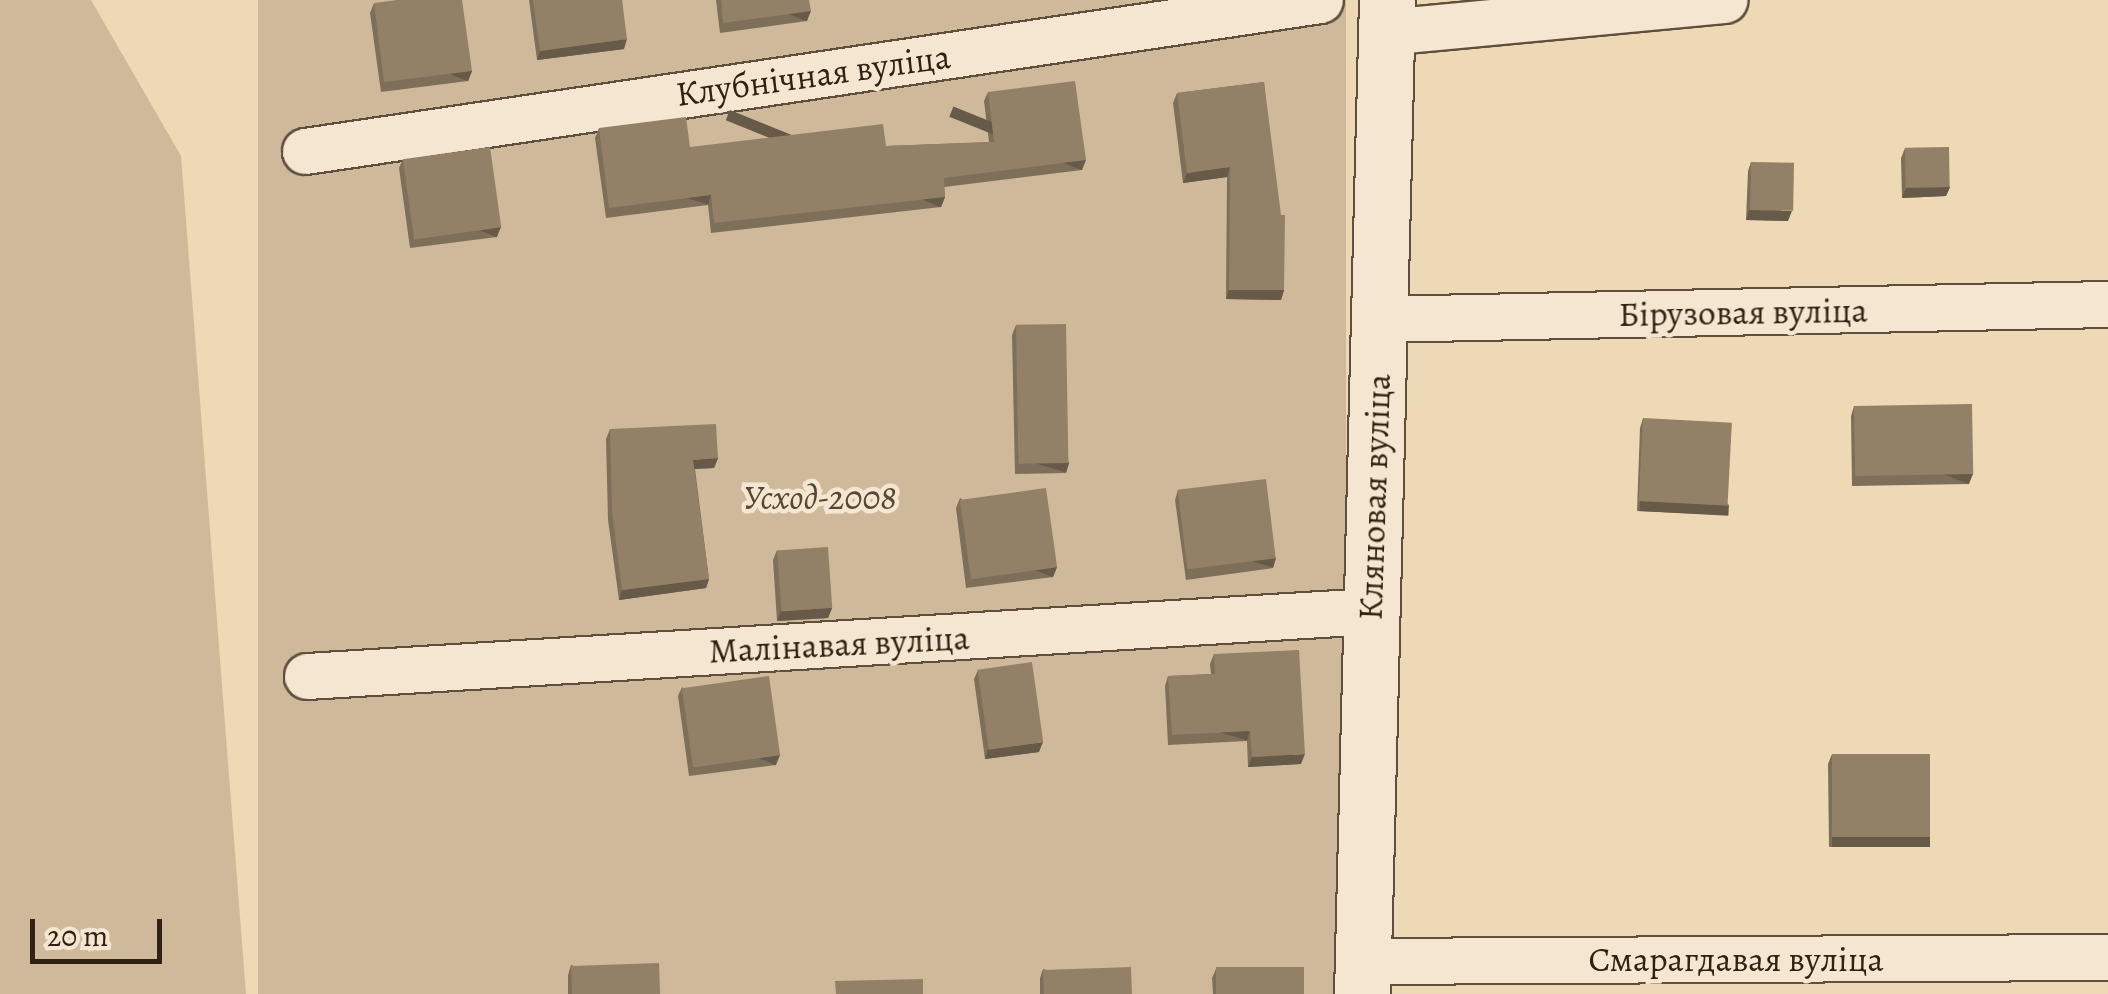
<!DOCTYPE html>
<meta charset="utf-8">
<style>
body{margin:0}
#map{position:relative;width:2108px;height:994px;overflow:hidden;background:#eed9b6;font-family:Alegreya,serif}
div>[style]{position:absolute}
.green>*{inset:0;background:#ceba9a;transform-origin:0 0}
.roads{filter:drop-shadow(2px 0 #604f3b) drop-shadow(-2px 0 #604f3b) drop-shadow(0 2px #604f3b) drop-shadow(0 -2px #604f3b)}
.street>*{height:45px;margin:-22.5px;padding:0 22.5px;transform-origin:22.5px;border-radius:22.5px;background:#f4e6d0}
.secondary>*{height:55px;margin:-27.5px;padding:0 27.5px;transform-origin:27.5px;border-radius:27.5px;background:#f4e6d0}
.wall>*{inset:0;background:#7e6f59}
.shaded-wall>*{inset:0;background:#675a48;transform-origin:0 0}
.building>*{inset:0;background:#938167;transform-origin:0 0}
span{translate:-50% -50%;white-space:nowrap;text-align:center;line-height:1.15;-webkit-text-stroke:9px #f4e6d0;paint-order:stroke}
.street-label{font-size:35px;color:#312112}
.park-label{font-size:35px;color:#584734;font-style:italic}
.scale{position:absolute;left:30px;top:919px;width:132px;height:45px;box-sizing:border-box;border:5px solid #312112;border-top:0;padding-left:12px;font-size:30px;line-height:35px;white-space:nowrap;color:#312112;-webkit-text-stroke:8px #f4e6d0;paint-order:stroke}
</style>
<div id="map">
<div class="green">
<div style="clip-path:polygon(0 0,91px 0,181px 156px,246px 994px,0 994px)"></div>
<div style="left:258px;top:0;width:1088px;height:998px"></div>
</div>
<div class="roads">
<div class="street">
<div style="left:1385px;top:32px;width:341px;rotate:-5.4deg"></div>
<div style="left:305px;top:151px;width:1026px;rotate:-8.46deg"></div>
<div style="left:1379px;top:319px;width:729px;rotate:-1.18deg"></div>
<div style="left:307px;top:676px;width:1065px;rotate:-3.5deg"></div>
<div style="left:1363px;top:961px;width:745px;rotate:-0.31deg"></div>
</div>
<div class="secondary">
<div style="left:1362px;top:994px;width:994px;rotate:-88.56deg"></div>
</div>
</div>
<div class="wall">
<div style="clip-path:polygon(529px 0,622px 0,624px 49px,537px 60px)"></div>
<div style="clip-path:polygon(716px 0,809px 0,807px 21px,720px 33px)"></div>
<div style="clip-path:polygon(374px 3px,472px 71px,468px 81px,381px 92px,370px 13px)"></div>
<div style="clip-path:polygon(1264px 82px,1284px 290px,1281px 300px,1226px 299px,1227px 177px,1183px 183px,1173px 103px,1177px 93px)"></div>
<div style="clip-path:polygon(988px 92px,1082px 170px,944px 187px,945px 197px,941px 207px,711px 233px,708px 205px,606px 218px,595px 138px,599px 128px,690px 147px,886px 146px,989px 142px,984px 101px)"></div>
<div style="clip-path:polygon(1905px 148px,1950px 187px,1946px 196px,1902px 198px,1901px 158px)"></div>
<div style="clip-path:polygon(403px 159px,497px 237px,410px 248px,399px 168px)"></div>
<div style="clip-path:polygon(1751px 162px,1788px 221px,1746px 220px,1748px 171px)"></div>
<div style="clip-path:polygon(1016px 325px,1069px 463px,1066px 473px,1015px 474px,1012px 335px)"></div>
<div style="clip-path:polygon(1854px 406px,1969px 484px,1852px 486px,1851px 416px)"></div>
<div style="clip-path:polygon(1643px 418px,1729px 505px,1725px 515px,1637px 511px,1640px 428px)"></div>
<div style="clip-path:polygon(610px 429px,718px 458px,714px 468px,695px 469px,709px 579px,706px 588px,619px 600px,608px 520px,606px 439px)"></div>
<div style="clip-path:polygon(1178px 490px,1276px 558px,1273px 568px,1186px 580px,1175px 500px)"></div>
<div style="clip-path:polygon(960px 498px,1057px 567px,1053px 577px,966px 588px,956px 508px)"></div>
<div style="clip-path:polygon(777px 550px,832px 608px,828px 618px,777px 621px,773px 560px)"></div>
<div style="clip-path:polygon(1214px 654px,1301px 764px,1248px 767px,1247px 741px,1168px 745px,1165px 686px,1168px 676px,1211px 674px,1210px 664px)"></div>
<div style="clip-path:polygon(978px 670px,1039px 752px,985px 759px,974px 679px)"></div>
<div style="clip-path:polygon(682px 687px,776px 765px,689px 776px,678px 696px)"></div>
<div style="clip-path:polygon(1832px 754px,1926px 847px,1829px 847px,1828px 764px)"></div>
<div style="clip-path:polygon(571px 965px,660px 994px,568px 994px,568px 975px)"></div>
<div style="clip-path:polygon(1043px 969px,1132px 994px,1040px 994px,1040px 978px)"></div>
<div style="clip-path:polygon(1216px 969px,1304px 994px,1213px 994px,1212px 978px)"></div>
</div>
<div class="shaded-wall">
<div style="left:811px;top:11px;width:11px;height:89px;rotate:112deg"></div>
<div style="clip-path:polygon(627px 39px,624px 49px,537px 60px,540px 51px)"></div>
<div style="left:472px;top:71px;width:11px;height:89px;rotate:112deg"></div>
<div style="left:1086px;top:160px;width:11px;height:143px;rotate:112deg"></div>
<div style="clip-path:polygon(1230px 167px,1227px 177px,1183px 183px,1187px 173px)"></div>
<div style="clip-path:polygon(1950px 187px,1946px 196px,1902px 198px,1906px 188px)"></div>
<div style="left:711px;top:195px;width:10px;height:103px;rotate:107deg"></div>
<div style="left:945px;top:197px;width:11px;height:232px;rotate:112deg"></div>
<div style="clip-path:polygon(1749px 210px,1792px 211px,1788px 221px,1746px 220px)"></div>
<div style="left:501px;top:227px;width:11px;height:89px;rotate:112deg"></div>
<div style="clip-path:polygon(1229px 290px,1284px 290px,1281px 300px,1226px 299px)"></div>
<div style="clip-path:polygon(718px 458px,714px 468px,690px 469px,693px 460px)"></div>
<div style="left:1069px;top:463px;width:10px;height:51px;rotate:107deg"></div>
<div style="left:1973px;top:474px;width:11px;height:118px;rotate:112deg"></div>
<div style="left:1640px;top:501px;width:89px;height:10px;rotate:3deg"></div>
<div style="left:1276px;top:558px;width:10px;height:88px;rotate:107deg"></div>
<div style="left:1057px;top:567px;width:11px;height:88px;rotate:112deg"></div>
<div style="clip-path:polygon(709px 579px,706px 588px,619px 600px,622px 590px)"></div>
<div style="clip-path:polygon(832px 608px,828px 618px,777px 621px,781px 611px)"></div>
<div style="left:1250px;top:731px;width:10px;height:78px;rotate:107deg"></div>
<div style="clip-path:polygon(1043px 742px,1039px 752px,985px 759px,988px 749px)"></div>
<div style="clip-path:polygon(1305px 754px,1301px 764px,1248px 767px,1252px 757px)"></div>
<div style="left:780px;top:755px;width:11px;height:89px;rotate:112deg"></div>
<div style="left:1832px;top:837px;width:98px;height:10px"></div>
</div>
<div class="building">
<div style="clip-path:polygon(397px 0,462px 0,472px 71px,384px 82px,374px 3px)"></div>
<div style="clip-path:polygon(533px 0,622px 0,627px 39px,540px 51px)"></div>
<div style="clip-path:polygon(721px 0,809px 0,811px 11px,723px 23px)"></div>
<div style="clip-path:polygon(1075px 81px,1086px 160px,944px 178px,945px 197px,714px 223px,711px 195px,609px 208px,599px 128px,686px 117px,690px 147px,883px 124px,886px 146px,994px 142px,988px 92px)"></div>
<div style="clip-path:polygon(1264px 82px,1281px 215px,1285px 215px,1284px 290px,1229px 290px,1230px 167px,1187px 173px,1177px 93px)"></div>
<div style="left:490px;top:147px;width:81px;height:88px;rotate:82deg"></div>
<div style="left:1949px;top:147px;width:40px;height:44px;rotate:89deg"></div>
<div style="left:1751px;top:162px;width:43px;height:48px;rotate:1deg"></div>
<div style="left:1066px;top:324px;width:139px;height:50px;rotate:89deg"></div>
<div style="left:1972px;top:404px;width:70px;height:118px;rotate:89deg"></div>
<div style="left:1643px;top:418px;width:89px;height:83px;rotate:3deg"></div>
<div style="clip-path:polygon(716px 424px,718px 458px,693px 460px,709px 579px,622px 590px,612px 511px,610px 429px)"></div>
<div style="left:1266px;top:479px;width:80px;height:89px;rotate:83deg"></div>
<div style="left:1046px;top:488px;width:80px;height:87px;rotate:82deg"></div>
<div style="left:828px;top:547px;width:61px;height:51px;rotate:86deg"></div>
<div style="clip-path:polygon(1299px 650px,1305px 754px,1252px 757px,1250px 731px,1172px 735px,1168px 676px,1215px 674px,1214px 654px)"></div>
<div style="left:1032px;top:662px;width:81px;height:55px;rotate:82deg"></div>
<div style="left:769px;top:676px;width:80px;height:88px;rotate:82deg"></div>
<div style="left:1832px;top:754px;width:98px;height:83px"></div>
<div style="left:659px;top:963px;width:31px;height:88px;rotate:88deg"></div>
<div style="left:1131px;top:967px;width:27px;height:88px;rotate:88deg"></div>
<div style="left:1304px;top:967px;width:27px;height:88px;rotate:90deg"></div>
<div style="clip-path:polygon(923px 979px,923px 994px,836px 994px,835px 981px)"></div>
</div>
<div class="street-label">
<span style="left:813px;top:75px;rotate:-8deg">Клубнічная вуліца</span>
<span style="left:1743px;top:312px;rotate:-1deg">Бірузовая вуліца</span>
<span style="left:1374px;top:497px;rotate:-88deg">Кляновая вуліца</span>
<span style="left:839px;top:644px;rotate:-3deg">Малінавая вуліца</span>
<span style="left:1736px;top:959px">Смарагдавая вуліца</span>
</div>
<div class="park-label">
<span style="left:820px;top:497px">Усход-2008</span>
</div>
<div class="scale">20 m</div>
</div>
